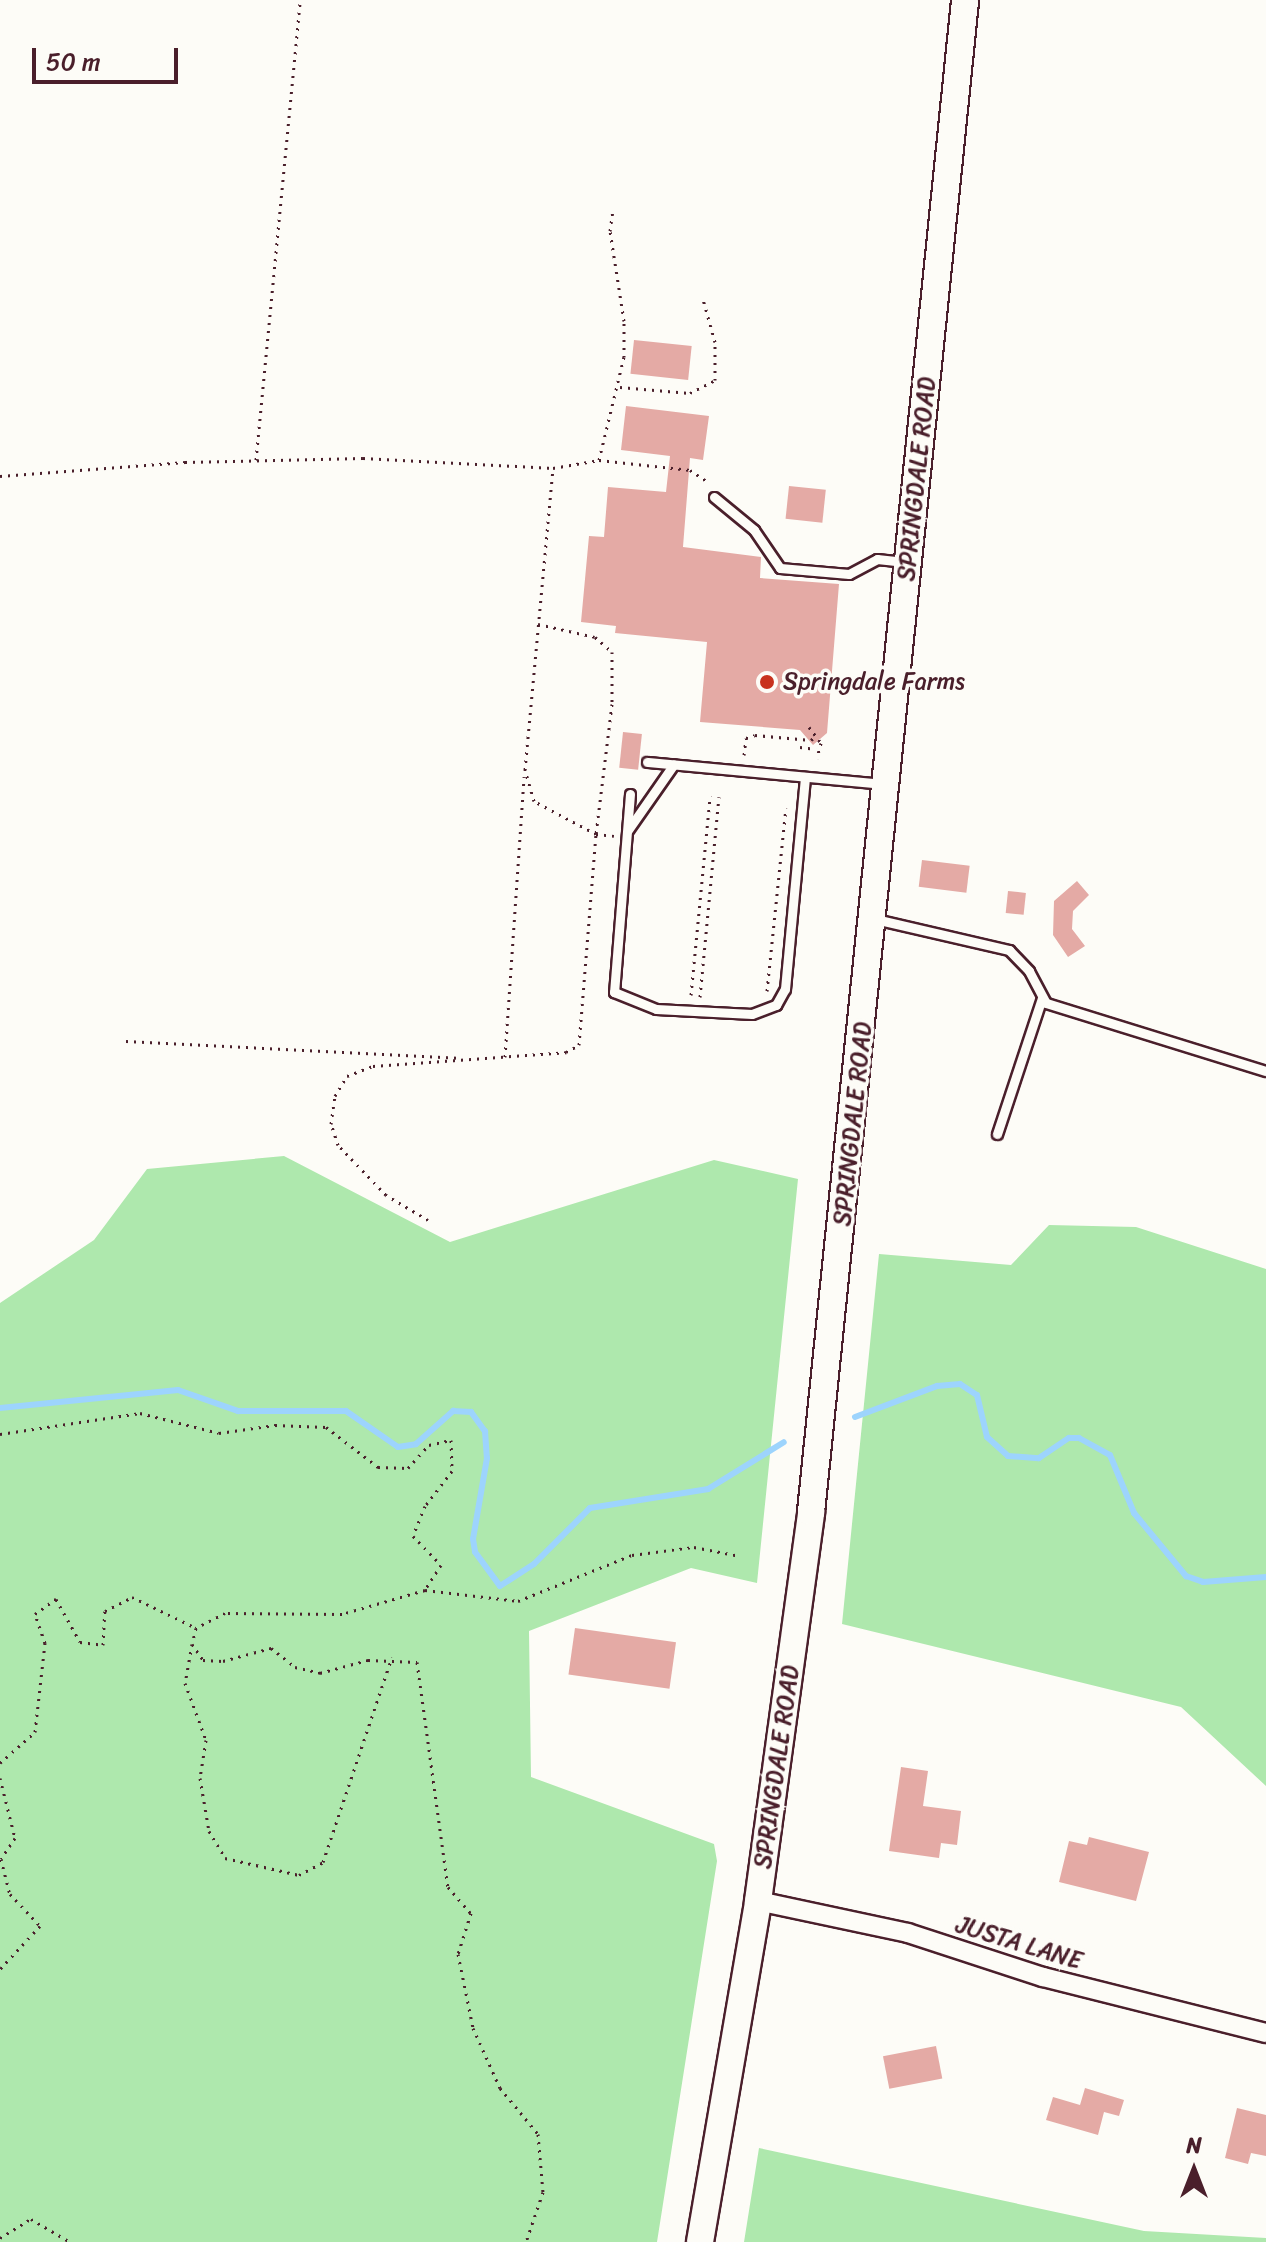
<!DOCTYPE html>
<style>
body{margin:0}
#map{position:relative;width:1266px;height:2242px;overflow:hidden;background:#fdfcf7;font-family:Sriracha,sans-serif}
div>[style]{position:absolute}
.green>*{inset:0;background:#aee8ad}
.stream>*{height:6px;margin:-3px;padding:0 3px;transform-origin:3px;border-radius:3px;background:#9dd4fd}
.building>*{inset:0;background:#e4aaa5;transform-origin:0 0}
.path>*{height:3px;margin-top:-1.5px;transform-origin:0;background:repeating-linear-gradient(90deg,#4a1f2b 0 2px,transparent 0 8px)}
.roads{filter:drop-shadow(2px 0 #4a1f2b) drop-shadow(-2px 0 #4a1f2b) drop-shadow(0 2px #4a1f2b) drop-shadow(0 -2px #4a1f2b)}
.lane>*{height:9px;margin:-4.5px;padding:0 4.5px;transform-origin:4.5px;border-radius:4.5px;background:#fdfcf7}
.street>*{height:18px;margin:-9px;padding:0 9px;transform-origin:9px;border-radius:9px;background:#fdfcf7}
.secondary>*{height:26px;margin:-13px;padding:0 13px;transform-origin:13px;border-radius:13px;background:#fdfcf7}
.dots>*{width:22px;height:22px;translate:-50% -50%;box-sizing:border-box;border:4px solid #fdfcf7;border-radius:50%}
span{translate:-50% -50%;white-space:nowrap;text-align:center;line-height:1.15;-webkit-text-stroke:7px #fdfcf7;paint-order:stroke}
.street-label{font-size:24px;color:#4a1f2b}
.poi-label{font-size:24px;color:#4a1f2b}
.left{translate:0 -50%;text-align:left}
.north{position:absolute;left:1154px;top:2130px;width:80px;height:80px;-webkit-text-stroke:6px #fdfcf7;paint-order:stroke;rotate:0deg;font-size:22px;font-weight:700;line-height:32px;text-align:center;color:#4a1f2b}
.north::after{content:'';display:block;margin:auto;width:28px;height:36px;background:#4a1f2b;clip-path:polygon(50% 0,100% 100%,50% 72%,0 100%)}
.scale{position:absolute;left:32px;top:48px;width:146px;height:36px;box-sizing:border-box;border:4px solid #4a1f2b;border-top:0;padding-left:10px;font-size:24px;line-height:28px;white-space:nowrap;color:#4a1f2b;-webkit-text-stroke:6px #fdfcf7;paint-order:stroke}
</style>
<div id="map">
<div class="green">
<div style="clip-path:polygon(284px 1156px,450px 1242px,714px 1160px,798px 1179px,757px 1583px,691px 1568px,529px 1631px,531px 1777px,714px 1844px,717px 1861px,657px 2242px,0 2242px,0 1303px,94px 1240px,147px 1169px)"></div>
<div style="clip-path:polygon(1049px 1225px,1136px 1227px,1266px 1269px,1266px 1786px,1181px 1707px,842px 1624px,879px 1254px,1011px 1265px)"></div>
<div style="clip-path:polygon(759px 2148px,1144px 2231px,1266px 2238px,1266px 2242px,744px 2242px)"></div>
</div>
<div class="stream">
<div style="left:0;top:1408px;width:179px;rotate:-5.8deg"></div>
<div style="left:178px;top:1390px;width:64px;rotate:19.3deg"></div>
<div style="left:238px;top:1411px;width:108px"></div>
<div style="left:346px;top:1411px;width:63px;rotate:34.7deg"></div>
<div style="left:398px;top:1447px;width:18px;rotate:-9deg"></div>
<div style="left:416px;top:1444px;width:50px;rotate:-41.7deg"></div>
<div style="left:453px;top:1411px;width:18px;rotate:3deg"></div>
<div style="left:471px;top:1412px;width:24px;rotate:54deg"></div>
<div style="left:485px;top:1431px;width:27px;rotate:86deg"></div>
<div style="left:487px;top:1458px;width:82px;rotate:99.8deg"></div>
<div style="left:473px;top:1539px;width:13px;rotate:81deg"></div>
<div style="left:475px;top:1552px;width:42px;rotate:53.7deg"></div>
<div style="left:500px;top:1586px;width:40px;rotate:-32.9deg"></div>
<div style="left:534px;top:1564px;width:79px;rotate:-45deg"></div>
<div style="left:590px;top:1508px;width:120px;rotate:-9.1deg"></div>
<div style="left:708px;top:1489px;width:89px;rotate:-31.7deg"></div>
<div style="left:855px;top:1417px;width:88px;rotate:-20.7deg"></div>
<div style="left:937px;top:1386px;width:23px;rotate:-5deg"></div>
<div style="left:960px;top:1384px;width:20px;rotate:33deg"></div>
<div style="left:977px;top:1395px;width:43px;rotate:76.6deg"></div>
<div style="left:987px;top:1437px;width:28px;rotate:42deg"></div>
<div style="left:1008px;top:1456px;width:31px;rotate:4deg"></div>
<div style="left:1039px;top:1458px;width:36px;rotate:-34deg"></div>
<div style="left:1069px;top:1438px;width:10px"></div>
<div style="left:1079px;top:1438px;width:35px;rotate:29deg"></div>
<div style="left:1110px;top:1455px;width:63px;rotate:67.5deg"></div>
<div style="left:1134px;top:1513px;width:82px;rotate:50.5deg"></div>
<div style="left:1186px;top:1576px;width:18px;rotate:19deg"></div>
<div style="left:1203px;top:1582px;width:63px;rotate:-4.5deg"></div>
</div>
<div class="building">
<div style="left:634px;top:340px;width:58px;height:34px;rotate:6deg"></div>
<div style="clip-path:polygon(626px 406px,709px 416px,703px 460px,690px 458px,683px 547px,761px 557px,760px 578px,839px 584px,827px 733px,813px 745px,800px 730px,700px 722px,707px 642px,615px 633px,616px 626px,581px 622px,589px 536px,604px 537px,608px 487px,666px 492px,670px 456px,621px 450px)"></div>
<div style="left:789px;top:486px;width:37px;height:33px;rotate:6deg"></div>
<div style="left:623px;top:732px;width:19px;height:36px;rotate:6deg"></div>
<div style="left:922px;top:860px;width:48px;height:27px;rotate:7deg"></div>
<div style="clip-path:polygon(1077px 881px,1089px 895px,1073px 911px,1072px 929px,1085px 946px,1068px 957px,1053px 935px,1054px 901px)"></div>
<div style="left:1008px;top:891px;width:18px;height:22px;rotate:6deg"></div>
<div style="left:575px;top:1628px;width:102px;height:47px;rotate:8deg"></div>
<div style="clip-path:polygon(901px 1767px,928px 1771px,923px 1806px,961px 1811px,957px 1845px,941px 1843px,939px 1858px,889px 1851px)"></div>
<div style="clip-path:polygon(1089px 1837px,1149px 1852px,1136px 1901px,1059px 1882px,1069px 1841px,1087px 1845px)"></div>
<div style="left:936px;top:2046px;width:33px;height:54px;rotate:79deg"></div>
<div style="clip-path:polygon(1085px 2088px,1124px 2100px,1119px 2116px,1104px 2112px,1098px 2135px,1046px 2120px,1053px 2097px,1080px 2105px)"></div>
<div style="clip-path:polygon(1237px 2108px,1266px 2115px,1266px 2156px,1251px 2153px,1248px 2164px,1225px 2158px)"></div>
</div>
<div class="path">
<div style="left:620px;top:387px;width:70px;rotate:4.9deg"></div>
<div style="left:690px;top:393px;width:28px;rotate:-27deg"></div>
<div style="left:715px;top:380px;width:38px;rotate:-90deg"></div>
<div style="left:715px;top:342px;width:45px;rotate:-105.6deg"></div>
<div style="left:256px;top:460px;width:462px;rotate:-84.5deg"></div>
<div style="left:599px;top:460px;width:106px;rotate:-76.4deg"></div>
<div style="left:624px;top:357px;width:36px;rotate:-90deg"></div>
<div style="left:624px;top:321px;width:91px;rotate:-98.8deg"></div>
<div style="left:610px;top:231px;width:21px;rotate:-82deg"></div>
<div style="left:0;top:476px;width:186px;rotate:-4.3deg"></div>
<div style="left:185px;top:462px;width:178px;rotate:-1.3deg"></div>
<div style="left:363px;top:458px;width:190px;rotate:3deg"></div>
<div style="left:553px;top:468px;width:47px;rotate:-9.9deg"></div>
<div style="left:599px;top:460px;width:92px;rotate:6.3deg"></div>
<div style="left:690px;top:470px;width:23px;rotate:34deg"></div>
<div style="left:538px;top:624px;width:58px;rotate:12.8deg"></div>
<div style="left:595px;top:637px;width:23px;rotate:41deg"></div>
<div style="left:612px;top:652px;width:52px;rotate:90deg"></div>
<div style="left:612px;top:704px;width:131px;rotate:97deg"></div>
<div style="left:596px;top:834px;width:18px;rotate:6deg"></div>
<div style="left:809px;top:727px;width:20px;rotate:53deg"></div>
<div style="left:821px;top:743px;width:16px;rotate:105deg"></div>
<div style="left:800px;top:747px;width:16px;rotate:7deg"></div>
<div style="left:744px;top:755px;width:17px;rotate:-83deg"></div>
<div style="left:746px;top:738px;width:9px;rotate:-18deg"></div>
<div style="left:755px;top:735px;width:56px;rotate:5.1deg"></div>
<div style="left:811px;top:740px;width:6px;rotate:-39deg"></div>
<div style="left:525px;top:770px;width:303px;rotate:-84.7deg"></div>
<div style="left:767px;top:991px;width:184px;rotate:-84.1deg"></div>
<div style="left:691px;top:995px;width:200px;rotate:-84.5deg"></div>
<div style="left:700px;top:997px;width:201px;rotate:-84.6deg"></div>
<div style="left:126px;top:1041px;width:332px;rotate:2.9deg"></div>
<div style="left:505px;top:1057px;width:281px;rotate:-86.1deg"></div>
<div style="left:428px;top:1220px;width:49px;rotate:-149.2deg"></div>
<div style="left:386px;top:1195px;width:69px;rotate:-133.8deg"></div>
<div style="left:338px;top:1145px;width:22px;rotate:-108deg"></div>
<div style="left:331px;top:1124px;width:28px;rotate:-82deg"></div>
<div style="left:335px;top:1096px;width:23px;rotate:-59deg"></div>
<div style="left:347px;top:1076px;width:28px;rotate:-21deg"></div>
<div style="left:373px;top:1066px;width:194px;rotate:-4.1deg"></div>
<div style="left:566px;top:1052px;width:15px;rotate:-28deg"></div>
<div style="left:579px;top:1045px;width:212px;rotate:-85.4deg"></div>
<div style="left:596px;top:834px;width:70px;rotate:-152deg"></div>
<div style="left:534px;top:801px;width:33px;rotate:-106deg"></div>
<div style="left:0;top:1434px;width:142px;rotate:-8.5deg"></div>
<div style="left:140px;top:1413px;width:81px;rotate:14.2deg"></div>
<div style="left:219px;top:1433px;width:57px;rotate:-8.1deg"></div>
<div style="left:275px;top:1425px;width:51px;rotate:2.2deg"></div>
<div style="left:326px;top:1427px;width:66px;rotate:37.6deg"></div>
<div style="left:378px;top:1467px;width:30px;rotate:2deg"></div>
<div style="left:408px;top:1468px;width:31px;rotate:-48deg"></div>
<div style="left:429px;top:1445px;width:23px;rotate:-13deg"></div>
<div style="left:451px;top:1440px;width:31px;rotate:88deg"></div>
<div style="left:452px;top:1471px;width:44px;rotate:127.6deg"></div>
<div style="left:425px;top:1506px;width:32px;rotate:112deg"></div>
<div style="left:413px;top:1536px;width:40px;rotate:46deg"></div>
<div style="left:441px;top:1565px;width:30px;rotate:123deg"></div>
<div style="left:425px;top:1590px;width:86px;rotate:163.9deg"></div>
<div style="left:342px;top:1614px;width:117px;rotate:-179.5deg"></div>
<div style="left:225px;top:1613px;width:33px;rotate:153deg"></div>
<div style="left:196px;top:1628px;width:16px;rotate:104deg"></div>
<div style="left:192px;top:1644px;width:19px;rotate:55deg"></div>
<div style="left:203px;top:1660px;width:20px;rotate:3deg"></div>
<div style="left:223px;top:1661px;width:50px;rotate:-15.2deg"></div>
<div style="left:271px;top:1648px;width:31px;rotate:38deg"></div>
<div style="left:295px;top:1667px;width:26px;rotate:13deg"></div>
<div style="left:320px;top:1673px;width:50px;rotate:-15.2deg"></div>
<div style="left:368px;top:1660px;width:49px;rotate:2.3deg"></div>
<div style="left:417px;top:1662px;width:227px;rotate:82.2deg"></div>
<div style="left:448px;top:1887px;width:35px;rotate:49deg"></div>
<div style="left:471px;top:1913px;width:43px;rotate:107.6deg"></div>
<div style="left:458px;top:1954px;width:76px;rotate:78.5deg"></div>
<div style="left:473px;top:2028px;width:66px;rotate:65.8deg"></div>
<div style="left:500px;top:2088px;width:60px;rotate:50.4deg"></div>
<div style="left:538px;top:2134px;width:58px;rotate:85.1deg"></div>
<div style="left:543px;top:2192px;width:53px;rotate:108.8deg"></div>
<div style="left:425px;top:1590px;width:94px;rotate:6.7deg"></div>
<div style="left:518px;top:1601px;width:123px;rotate:-22deg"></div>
<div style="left:632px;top:1555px;width:63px;rotate:-7.4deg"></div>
<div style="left:694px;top:1547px;width:47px;rotate:11.1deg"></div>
<div style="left:192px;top:1644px;width:40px;rotate:100deg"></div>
<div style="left:185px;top:1683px;width:61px;rotate:69.8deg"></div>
<div style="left:206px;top:1740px;width:38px;rotate:99deg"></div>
<div style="left:200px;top:1778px;width:54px;rotate:80.4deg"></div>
<div style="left:209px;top:1831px;width:31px;rotate:59deg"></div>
<div style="left:225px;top:1858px;width:76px;rotate:12.9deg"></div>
<div style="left:299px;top:1875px;width:27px;rotate:-28deg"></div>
<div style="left:323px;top:1862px;width:216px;rotate:-71.4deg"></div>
<div style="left:0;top:1763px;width:47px;rotate:-41.5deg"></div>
<div style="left:35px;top:1732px;width:90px;rotate:-83.6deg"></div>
<div style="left:45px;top:1643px;width:31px;rotate:-109deg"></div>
<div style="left:35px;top:1614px;width:26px;rotate:-36deg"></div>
<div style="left:56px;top:1599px;width:49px;rotate:60.8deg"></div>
<div style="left:80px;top:1642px;width:23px;rotate:7deg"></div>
<div style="left:103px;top:1645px;width:34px;rotate:-87deg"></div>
<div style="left:105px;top:1611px;width:30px;rotate:-27deg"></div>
<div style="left:132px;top:1597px;width:71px;rotate:25.8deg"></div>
<div style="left:0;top:1778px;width:62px;rotate:76deg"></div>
<div style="left:15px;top:1838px;width:25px;rotate:124deg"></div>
<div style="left:1px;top:1859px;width:36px;rotate:76deg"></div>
<div style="left:10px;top:1894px;width:44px;rotate:46.8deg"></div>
<div style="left:40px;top:1926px;width:59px;rotate:132.9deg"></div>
<div style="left:0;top:2238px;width:36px;rotate:-32deg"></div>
<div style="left:31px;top:2219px;width:45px;rotate:30.5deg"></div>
</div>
<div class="roads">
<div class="lane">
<div style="left:714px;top:497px;width:52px;rotate:39.5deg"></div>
<div style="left:754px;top:530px;width:46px;rotate:55.6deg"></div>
<div style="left:780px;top:568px;width:69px;rotate:5deg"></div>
<div style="left:849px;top:574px;width:32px;rotate:-28deg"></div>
<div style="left:877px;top:559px;width:28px;rotate:6deg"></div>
<div style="left:647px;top:762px;width:236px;rotate:5.3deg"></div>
<div style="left:630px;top:794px;width:199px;rotate:94.6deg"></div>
<div style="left:614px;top:992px;width:45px;rotate:22deg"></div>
<div style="left:656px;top:1009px;width:96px;rotate:3deg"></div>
<div style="left:752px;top:1014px;width:26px;rotate:-21deg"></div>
<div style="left:776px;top:1005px;width:18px;rotate:-61deg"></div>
<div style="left:785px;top:989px;width:213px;rotate:-84.6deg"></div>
<div style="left:628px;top:830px;width:80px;rotate:-55.1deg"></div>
<div style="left:875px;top:919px;width:138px;rotate:13deg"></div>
<div style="left:1009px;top:950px;width:29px;rotate:46deg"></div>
<div style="left:1029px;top:971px;width:36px;rotate:62deg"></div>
<div style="left:1046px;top:1003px;width:230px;rotate:17.2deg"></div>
<div style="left:997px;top:1134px;width:143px;rotate:-71.7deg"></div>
</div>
<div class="street">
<div style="left:758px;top:1901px;width:153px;rotate:12deg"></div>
<div style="left:908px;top:1933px;width:142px;rotate:18.1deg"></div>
<div style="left:1043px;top:1977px;width:230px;rotate:14.1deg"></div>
</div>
<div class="secondary">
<div style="left:700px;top:2242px;width:346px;rotate:-80.3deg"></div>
<div style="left:758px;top:1901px;width:393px;rotate:-82.2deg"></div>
<div style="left:811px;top:1512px;width:1520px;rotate:-84.18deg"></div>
</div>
</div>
<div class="dots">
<div style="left:767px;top:682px;background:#c8321e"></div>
</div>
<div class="street-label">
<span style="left:917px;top:479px;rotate:-84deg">SPRINGDALE ROAD</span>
<span style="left:853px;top:1124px;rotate:-84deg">SPRINGDALE ROAD</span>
<span style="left:777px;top:1767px;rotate:-82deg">SPRINGDALE ROAD</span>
<span style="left:1019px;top:1943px;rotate:17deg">JUSTA LANE</span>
</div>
<div class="poi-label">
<span class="left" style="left:783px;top:682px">Springdale Farms</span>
</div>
<div class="north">N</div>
<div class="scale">50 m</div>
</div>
